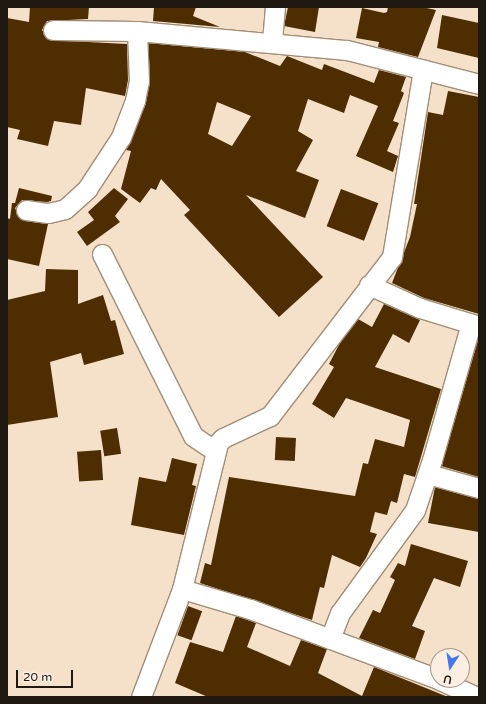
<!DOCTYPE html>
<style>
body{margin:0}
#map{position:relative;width:486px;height:704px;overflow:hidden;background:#f5e0c9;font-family:"Varela Round",sans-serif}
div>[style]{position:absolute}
.building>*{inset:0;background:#4e2e00;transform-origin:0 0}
.roads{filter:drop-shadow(1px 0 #a18d77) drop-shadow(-1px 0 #a18d77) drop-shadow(0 1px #a18d77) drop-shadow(0 -1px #a18d77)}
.street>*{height:19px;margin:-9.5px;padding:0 9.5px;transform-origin:9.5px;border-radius:9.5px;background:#fff}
span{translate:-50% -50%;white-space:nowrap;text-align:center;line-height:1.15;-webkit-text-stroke:4px #fcefe1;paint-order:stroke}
.frame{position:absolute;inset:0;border:8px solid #1f1810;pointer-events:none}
.north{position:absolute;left:430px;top:648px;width:40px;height:40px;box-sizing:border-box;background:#fcefe1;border:1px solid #a4998d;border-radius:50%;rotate:192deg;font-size:11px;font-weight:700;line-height:16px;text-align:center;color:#1f1810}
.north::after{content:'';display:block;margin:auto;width:14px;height:18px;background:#4778ea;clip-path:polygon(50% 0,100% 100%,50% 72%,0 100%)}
.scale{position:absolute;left:16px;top:670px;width:57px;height:18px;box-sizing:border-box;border:2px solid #1f1810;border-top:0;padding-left:5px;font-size:12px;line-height:14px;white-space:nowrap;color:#1f1810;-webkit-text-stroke:3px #fcefe1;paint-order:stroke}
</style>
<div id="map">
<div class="building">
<div style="clip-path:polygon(30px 7px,89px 7px,88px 19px,47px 21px,42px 30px,48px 40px,127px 44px,128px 80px,125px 96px,86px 88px,81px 125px,54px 121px,48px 146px,17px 139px,20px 130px,7px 127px,7px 18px,29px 22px)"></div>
<div style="clip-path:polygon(154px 7px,196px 7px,193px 16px,220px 27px,153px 21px)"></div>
<div style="clip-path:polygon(288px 7px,319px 7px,315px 32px,284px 26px)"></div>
<div style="clip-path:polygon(388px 7px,422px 7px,436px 10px,418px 57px,378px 47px,379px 42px,356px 38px,362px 8px,384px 13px,387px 12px)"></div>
<div style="clip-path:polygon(442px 15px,479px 23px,479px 58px,437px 48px)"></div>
<div style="clip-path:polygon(evenodd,148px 43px,245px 52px,280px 66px,287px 56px,322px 70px,324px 64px,374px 83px,379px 70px,406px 77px,401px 91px,404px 93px,393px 121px,399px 123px,387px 151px,398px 156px,393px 172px,356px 156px,378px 106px,350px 95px,344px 113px,308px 99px,298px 131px,313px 140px,296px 171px,319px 180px,305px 218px,246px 195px,323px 277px,279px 317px,184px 215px,190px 210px,161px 179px,156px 190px,151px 188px,140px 203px,121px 189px,131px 151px,126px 150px,145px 105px,150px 83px,148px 43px,217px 102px,251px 116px,232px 146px,208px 134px,217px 102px)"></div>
<div style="clip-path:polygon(448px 91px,479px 97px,479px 314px,424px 298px,392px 283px,410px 237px,417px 204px,414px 204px,428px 112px,443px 115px)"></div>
<div style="clip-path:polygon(19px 188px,52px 196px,51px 201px,47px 202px,22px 200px,15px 208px,20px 219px,48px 224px,39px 266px,7px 259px,7px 218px,10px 219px,12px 203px,15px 203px)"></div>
<div style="clip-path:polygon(114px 188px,128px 199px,115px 216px,120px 222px,87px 246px,77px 232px,94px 220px,88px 212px)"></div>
<div style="left:341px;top:189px;width:40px;height:40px;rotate:21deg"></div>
<div style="clip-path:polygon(46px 269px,78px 270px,78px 304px,103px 295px,111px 321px,115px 320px,124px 354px,84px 365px,81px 353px,50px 362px,58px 417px,7px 425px,7px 300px,45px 291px)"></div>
<div style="clip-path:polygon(384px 304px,420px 320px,409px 343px,393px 334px,375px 367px,441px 389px,415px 477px,404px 474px,397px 503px,391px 501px,387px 515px,375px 512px,370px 532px,377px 534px,366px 558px,360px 567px,332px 555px,324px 588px,320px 587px,312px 620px,200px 583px,205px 563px,211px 565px,229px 477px,355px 496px,363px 463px,368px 464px,375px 439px,404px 447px,410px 420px,346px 398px,334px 418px,312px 404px,334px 367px,329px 364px,341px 341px,358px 319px,372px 327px)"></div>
<div style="clip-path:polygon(479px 337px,479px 477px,441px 466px)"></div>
<div style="left:117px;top:428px;width:26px;height:17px;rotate:81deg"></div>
<div style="left:276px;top:437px;width:20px;height:23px;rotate:3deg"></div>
<div style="left:101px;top:450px;width:30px;height:24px;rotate:86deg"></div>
<div style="clip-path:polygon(172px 458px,197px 464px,192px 485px,196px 486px,184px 535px,131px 525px,139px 477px,166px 482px)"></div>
<div style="clip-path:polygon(435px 487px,479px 499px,479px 532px,428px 523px)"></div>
<div style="clip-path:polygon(411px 544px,468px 561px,460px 587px,434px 578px,412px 626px,425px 631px,415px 659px,359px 638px,373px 610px,380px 613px,395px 580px,390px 577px,398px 563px,405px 566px)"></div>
<div style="left:188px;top:606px;width:15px;height:31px;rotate:20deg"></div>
<div style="clip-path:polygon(236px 616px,256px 623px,247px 647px,290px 666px,301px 640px,327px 649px,318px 673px,362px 696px,374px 667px,448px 697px,208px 697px,175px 683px,190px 642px,223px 652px)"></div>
</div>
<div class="roads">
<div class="street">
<div style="left:53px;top:30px;width:84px;rotate:0.7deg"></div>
<div style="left:137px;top:31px;width:211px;rotate:5.2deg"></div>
<div style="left:347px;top:50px;width:136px;rotate:14.4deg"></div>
<div style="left:272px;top:41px;width:34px;rotate:-85deg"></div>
<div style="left:26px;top:210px;width:22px;rotate:8deg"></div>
<div style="left:48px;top:213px;width:17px;rotate:-13deg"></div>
<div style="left:65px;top:209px;width:30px;rotate:-42deg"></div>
<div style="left:87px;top:189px;width:62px;rotate:-56.8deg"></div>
<div style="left:121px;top:137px;width:39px;rotate:-69deg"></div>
<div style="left:135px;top:101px;width:20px;rotate:-79deg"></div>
<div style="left:139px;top:81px;width:50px;rotate:-92.3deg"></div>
<div style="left:102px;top:254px;width:203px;rotate:63.4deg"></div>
<div style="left:193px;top:436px;width:27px;rotate:34deg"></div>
<div style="left:369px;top:285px;width:56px;rotate:24.3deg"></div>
<div style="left:420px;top:308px;width:62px;rotate:17deg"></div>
<div style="left:428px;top:474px;width:53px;rotate:15.4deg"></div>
<div style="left:182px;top:589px;width:71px;rotate:16.4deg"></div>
<div style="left:250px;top:609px;width:201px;rotate:20.4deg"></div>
<div style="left:330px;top:639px;width:28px;rotate:-69deg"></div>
<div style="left:340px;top:613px;width:127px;rotate:-53.9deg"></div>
<div style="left:415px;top:510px;width:53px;rotate:-71.2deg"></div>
<div style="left:432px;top:460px;width:142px;rotate:-74.1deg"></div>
<div style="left:440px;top:680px;width:41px;rotate:24.7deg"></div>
<div style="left:141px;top:697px;width:116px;rotate:-69.2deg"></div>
<div style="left:182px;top:589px;width:150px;rotate:-76.1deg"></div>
<div style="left:218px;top:443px;width:7px;rotate:-45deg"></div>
<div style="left:223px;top:438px;width:52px;rotate:-25.1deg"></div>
<div style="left:270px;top:416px;width:200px;rotate:-52.5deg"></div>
<div style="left:392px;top:257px;width:190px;rotate:-80.6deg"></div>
</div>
</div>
<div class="frame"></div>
<div class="north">U</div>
<div class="scale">20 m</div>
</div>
